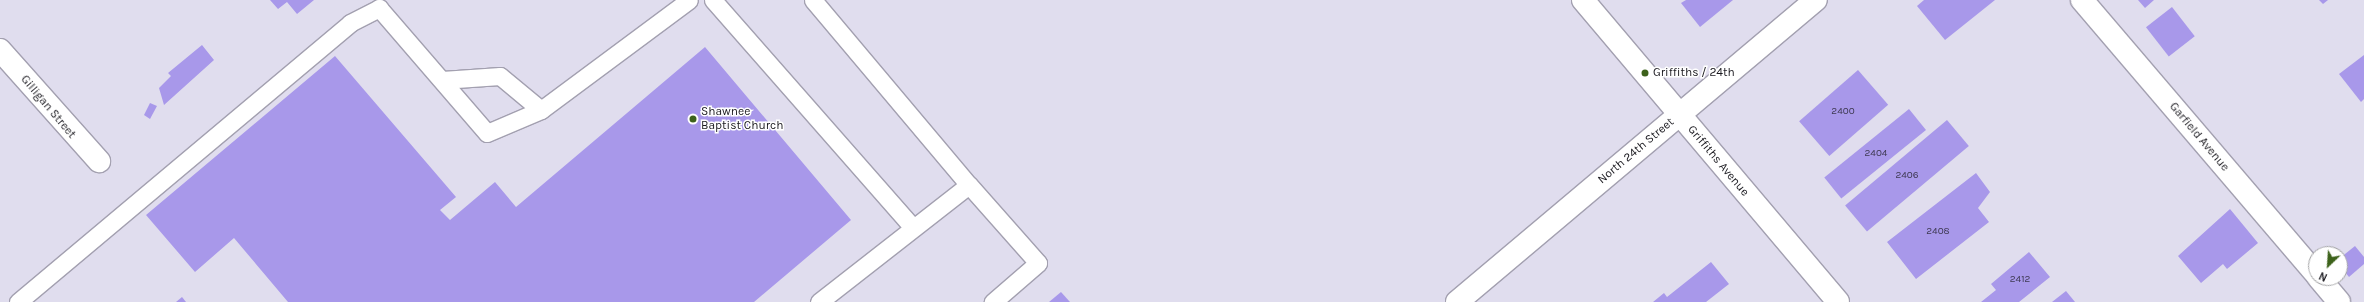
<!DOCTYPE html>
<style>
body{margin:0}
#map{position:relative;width:2364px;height:302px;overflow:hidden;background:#e0ddee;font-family:Karla,sans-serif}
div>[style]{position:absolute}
.building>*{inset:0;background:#a898ea;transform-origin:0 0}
.roads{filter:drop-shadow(1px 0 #a3a0b0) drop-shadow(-1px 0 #a3a0b0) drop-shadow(0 1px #a3a0b0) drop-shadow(0 -1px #a3a0b0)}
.lane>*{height:17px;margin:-8.5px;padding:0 8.5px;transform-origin:8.5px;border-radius:8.5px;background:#fff}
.street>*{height:22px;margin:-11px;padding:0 11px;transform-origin:11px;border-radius:11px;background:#fff}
.dots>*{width:11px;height:11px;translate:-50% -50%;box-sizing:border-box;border:2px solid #fff;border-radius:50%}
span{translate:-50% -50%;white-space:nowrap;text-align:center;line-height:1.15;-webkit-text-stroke:3px #fff;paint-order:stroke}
.number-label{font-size:10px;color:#3d3851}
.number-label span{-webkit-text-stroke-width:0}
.poi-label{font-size:12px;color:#19181e}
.left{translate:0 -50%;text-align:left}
.street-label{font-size:12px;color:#19181e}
.north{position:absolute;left:2308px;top:246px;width:40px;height:40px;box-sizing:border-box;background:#fff;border:1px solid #a3a3a5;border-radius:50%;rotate:205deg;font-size:11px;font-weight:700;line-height:16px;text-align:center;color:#19181e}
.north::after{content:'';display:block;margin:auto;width:14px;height:18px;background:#3d621b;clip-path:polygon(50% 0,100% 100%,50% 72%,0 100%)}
</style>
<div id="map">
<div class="building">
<div style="clip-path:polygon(270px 0,314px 0,297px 14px,287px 2px,278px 9px)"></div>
<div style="clip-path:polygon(1686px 0,1733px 0,1700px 27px,1681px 3px)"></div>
<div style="clip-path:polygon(1924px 0,1995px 0,1945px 40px,1917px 6px)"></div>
<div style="clip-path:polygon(2138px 0,2154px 0,2145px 8px)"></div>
<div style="clip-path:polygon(2319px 0,2328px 0,2323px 4px)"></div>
<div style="left:2172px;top:7px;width:37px;height:33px;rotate:52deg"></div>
<div style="clip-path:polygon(202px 45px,214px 60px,164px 105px,159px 88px,171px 76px,168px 73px)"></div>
<div style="clip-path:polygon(705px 47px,851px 220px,754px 302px,288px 302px,234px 238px,195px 272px,146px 215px,335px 56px,456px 197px,440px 210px,450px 220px,495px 182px,516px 207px)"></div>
<div style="clip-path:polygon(2364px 55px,2364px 99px,2361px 102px,2339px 74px)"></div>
<div style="left:1858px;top:70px;width:46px;height:78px;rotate:49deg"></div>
<div style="clip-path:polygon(150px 103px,157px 106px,150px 119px,144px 115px)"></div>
<div style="left:1909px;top:109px;width:27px;height:109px;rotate:51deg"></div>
<div style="left:1947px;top:120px;width:34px;height:133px;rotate:50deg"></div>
<div style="clip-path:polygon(1976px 173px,1990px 192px,1978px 208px,1989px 222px,1916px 279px,1887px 242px)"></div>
<div style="clip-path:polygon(2230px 209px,2258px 243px,2227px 269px,2223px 264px,2201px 283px,2178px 256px)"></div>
<div style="clip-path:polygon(2355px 246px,2364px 257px,2364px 264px,2349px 277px,2340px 266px,2340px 258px)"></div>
<div style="clip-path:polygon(2029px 252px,2050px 277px,2019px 302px,1981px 302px,1996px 290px,1991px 284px)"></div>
<div style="clip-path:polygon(1711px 262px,1729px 284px,1706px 302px,1653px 302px,1664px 293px,1667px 297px)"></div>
<div style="clip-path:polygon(2066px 291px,2075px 302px,2052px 302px)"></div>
<div style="clip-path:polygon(1061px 292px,1070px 302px,1049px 302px)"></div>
<div style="clip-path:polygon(182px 297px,186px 302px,176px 302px)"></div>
</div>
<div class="roads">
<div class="lane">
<div style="left:713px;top:0;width:303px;rotate:48.7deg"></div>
<div style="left:813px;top:0;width:242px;rotate:49.9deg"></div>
<div style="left:442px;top:80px;width:58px;rotate:-3.9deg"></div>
<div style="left:500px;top:76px;width:53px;rotate:39.7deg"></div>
<div style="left:18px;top:302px;width:434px;rotate:-40deg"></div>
<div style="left:350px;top:23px;width:33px;rotate:-27deg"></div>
<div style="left:379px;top:8px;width:165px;rotate:49.2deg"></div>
<div style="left:487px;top:133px;width:59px;rotate:-23.1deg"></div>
<div style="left:541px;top:110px;width:184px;rotate:-36.6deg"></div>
<div style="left:819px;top:302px;width:190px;rotate:-38deg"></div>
<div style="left:969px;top:185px;width:104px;rotate:48.5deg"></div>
<div style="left:1038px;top:263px;width:60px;rotate:139.1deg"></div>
</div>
<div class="street">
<div style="left:1583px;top:0;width:395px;rotate:49.8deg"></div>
<div style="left:2082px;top:0;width:360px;rotate:49.5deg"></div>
<div style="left:0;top:50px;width:149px;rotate:48.3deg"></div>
<div style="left:2319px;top:278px;width:31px;rotate:50deg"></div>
<div style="left:1457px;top:302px;width:469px;rotate:-40.1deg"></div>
</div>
</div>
<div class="dots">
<div style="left:1645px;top:73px;background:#3d621b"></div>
<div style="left:693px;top:119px;background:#3d621b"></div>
</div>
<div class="number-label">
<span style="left:1843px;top:112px">2400</span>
<span style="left:1876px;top:154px">2404</span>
<span style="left:1907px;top:176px">2406</span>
<span style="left:1938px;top:232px">2408</span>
<span style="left:2020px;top:280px">2412</span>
</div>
<div class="poi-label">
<span class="left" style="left:1653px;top:73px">Griffiths / 24th</span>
<span class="left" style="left:701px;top:119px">Shawnee<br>Baptist Church</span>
</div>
<div class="street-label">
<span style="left:48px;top:107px;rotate:50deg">Gilligan Street</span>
<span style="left:2199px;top:137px;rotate:50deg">Garfield Avenue</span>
<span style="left:1636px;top:151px;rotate:-40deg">North 24th Street</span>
<span style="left:1718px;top:161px;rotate:50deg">Griffiths Avenue</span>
</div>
<div class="north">N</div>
</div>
